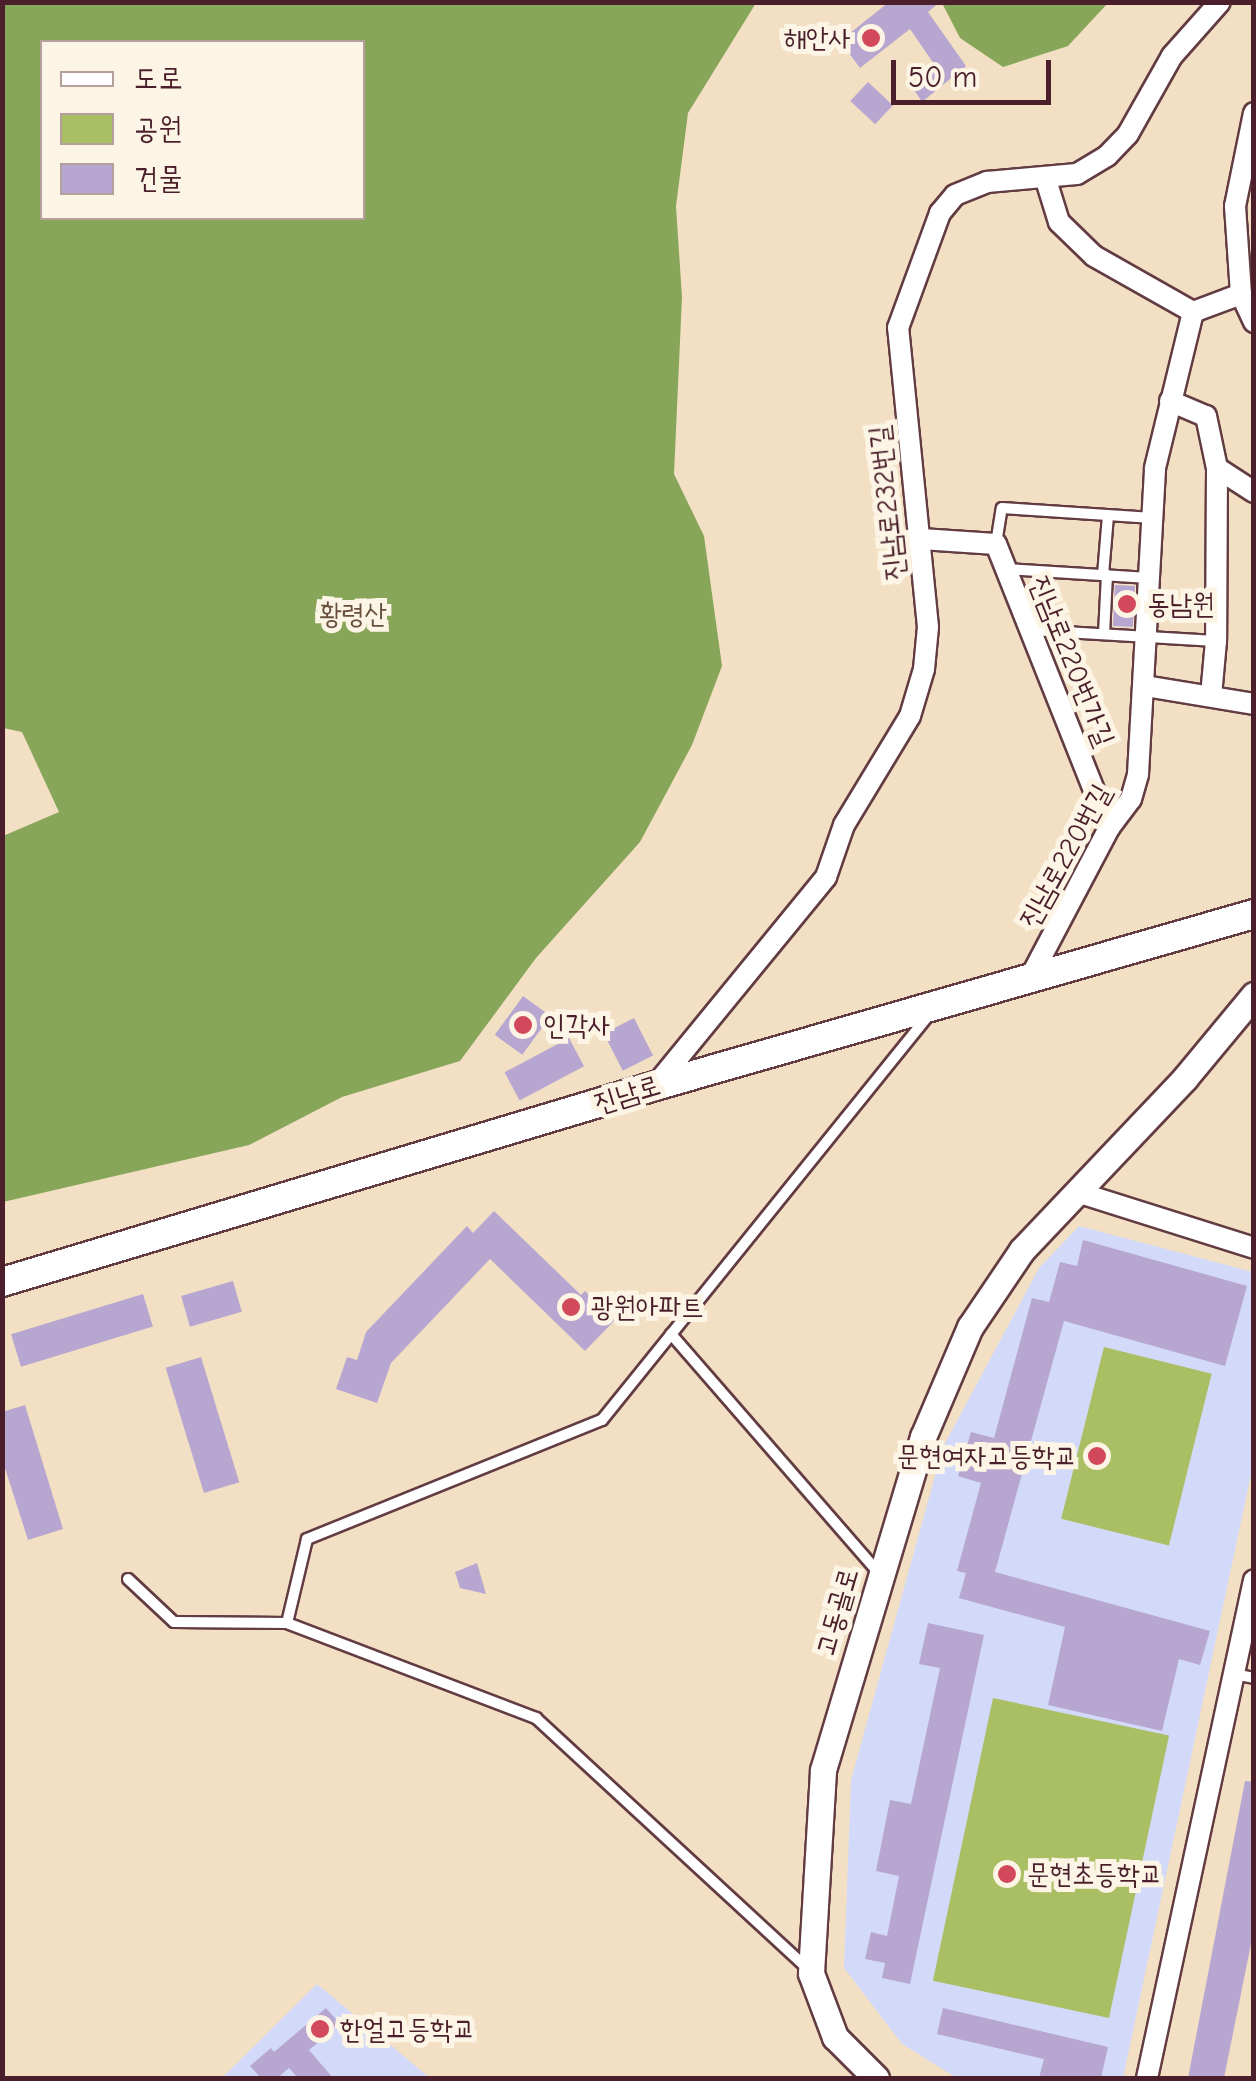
<!DOCTYPE html>
<meta charset="utf-8">
<style>
body{margin:0}
#map{position:relative;width:1256px;height:2081px;overflow:hidden;background:#f3e0c4;font-family:"Comic Neue","Poor Story",sans-serif}
div>[style]{position:absolute}
.built>*{inset:0;background:#d2d9f9}
.green>*{inset:0;background:#aabf63;transform-origin:0 0}
.forest>*{inset:0;background:#87a659}
.building>*{inset:0;background:#b7a7d0;transform-origin:0 0}
.roads{filter:drop-shadow(2px 0 #633c42) drop-shadow(-2px 0 #633c42) drop-shadow(0 2px #633c42) drop-shadow(0 -2px #633c42)}
.service>*{height:10px;margin:-5px;padding:0 5px;transform-origin:5px;border-radius:5px;background:#fff}
.minor>*{height:20px;margin:-10px;padding:0 10px;transform-origin:10px;border-radius:10px;background:#fff}
.tertiary>*{height:25px;margin:-12.5px;padding:0 12.5px;transform-origin:12.5px;border-radius:12.5px;background:#fff}
.secondary>*{height:28px;margin:-14px;padding:0 14px;transform-origin:14px;border-radius:14px;background:#fff}
.dots>*{width:28px;height:28px;translate:-50% -50%;box-sizing:border-box;border:5px solid #fcf5e5;border-radius:50%}
span{translate:-50% -50%;white-space:nowrap;text-align:center;line-height:1.15;-webkit-text-stroke:10px #fcf5e5;paint-order:stroke}
.poi-label{font-size:28px;color:#4a1f2b}
.right{translate:-100% -50%;text-align:right}
.left{translate:0 -50%;text-align:left}
.street-label{font-size:28px;color:#4a1f2b}
.park-label{font-size:28px;color:#674f3c}
.frame{position:absolute;inset:0;border:5px solid #4a1f2b;pointer-events:none}
.legend{position:absolute;left:40px;top:40px;width:325px;height:180px;box-sizing:border-box;background:#fcf5e5;border:2px solid #b59f9b;margin:0;padding:12px 18px;list-style:none;font-size:30px;color:#4a1f2b}
.legend li{display:flex;align-items:center;gap:20px;height:50px}
.legend b{width:50px;border:2px solid #b59f9b}
.scale{position:absolute;left:891px;top:60px;width:160px;height:45px;box-sizing:border-box;border:5px solid #4a1f2b;border-top:0;padding-left:12px;font-size:30px;line-height:35px;white-space:nowrap;color:#4a1f2b;-webkit-text-stroke:8px #fcf5e5;paint-order:stroke}
</style>
<div id="map">
<div class="built">
<div style="clip-path:polygon(1079px 1226px,1253px 1272px,1253px 1465px,1123px 2078px,957px 2078px,902px 2044px,844px 1968px,851px 1780px,943px 1447px,1039px 1268px)"></div>
<div style="clip-path:polygon(317px 1984px,430px 2078px,222px 2078px)"></div>
</div>
<div class="green">
<div style="left:1104px;top:1347px;width:111px;height:177px;rotate:14deg"></div>
<div style="left:993px;top:1698px;width:180px;height:289px;rotate:12deg"></div>
</div>
<div class="forest">
<div style="clip-path:polygon(evenodd,2px 3px,756px 3px,688px 113px,676px 206px,682px 297px,674px 474px,704px 536px,722px 666px,692px 745px,640px 842px,536px 958px,460px 1061px,342px 1097px,249px 1145px,3px 1202px,3px 836px,59px 812px,22px 732px,3px 728px,2px 3px,42px 42px,362px 42px,362px 218px,42px 218px,42px 42px)"></div>
<div style="clip-path:polygon(942px 3px,1108px 3px,1068px 46px,1003px 67px,960px 38px)"></div>
</div>
<div class="building">
<div style="clip-path:polygon(889px 2px,940px 2px,928px 12px,966px 66px,922px 102px,911px 85px,936px 67px,910px 29px,860px 68px,840px 41px)"></div>
<div style="left:868px;top:82px;width:34px;height:26px;rotate:43deg"></div>
<div style="left:1115px;top:585px;width:20px;height:41px;rotate:3deg"></div>
<div style="left:523px;top:996px;width:34px;height:48px;rotate:36deg"></div>
<div style="left:634px;top:1018px;width:42px;height:34px;rotate:63deg"></div>
<div style="left:569px;top:1038px;width:32px;height:73px;rotate:62deg"></div>
<div style="clip-path:polygon(494px 1211px,581px 1295px,585px 1291px,615px 1320px,585px 1351px,490px 1259px,391px 1363px,377px 1403px,336px 1389px,347px 1357px,357px 1360px,366px 1332px,467px 1226px,473px 1233px)"></div>
<div style="clip-path:polygon(1083px 1240px,1247px 1286px,1225px 1366px,1064px 1321px,995px 1572px,1210px 1631px,1200px 1665px,1179px 1659px,1162px 1731px,1048px 1705px,1065px 1627px,959px 1598px,966px 1573px,957px 1571px,981px 1483px,958px 1476px,971px 1432px,994px 1438px,1032px 1298px,1049px 1302px,1060px 1262px,1077px 1266px)"></div>
<div style="left:233px;top:1281px;width:32px;height:54px;rotate:74deg"></div>
<div style="left:143px;top:1294px;width:34px;height:138px;rotate:73deg"></div>
<div style="left:201px;top:1357px;width:131px;height:37px;rotate:73deg"></div>
<div style="clip-path:polygon(25px 1405px,63px 1529px,28px 1540px,2px 1459px,2px 1412px)"></div>
<div style="clip-path:polygon(477px 1563px,486px 1594px,460px 1588px,455px 1572px)"></div>
<div style="clip-path:polygon(928px 1623px,984px 1635px,910px 1984px,882px 1978px,885px 1963px,865px 1959px,871px 1932px,887px 1936px,899px 1876px,876px 1871px,890px 1800px,911px 1804px,940px 1668px,919px 1664px)"></div>
<div style="clip-path:polygon(1245px 1781px,1254px 1782px,1254px 1929px,1224px 2078px,1188px 2078px)"></div>
<div style="clip-path:polygon(326px 2008px,340px 2024px,309px 2050px,333px 2078px,298px 2078px,289px 2068px,277px 2078px,261px 2078px,250px 2066px,271px 2048px,274px 2052px)"></div>
<div style="clip-path:polygon(943px 2008px,1108px 2047px,1101px 2078px,1039px 2078px,1044px 2059px,937px 2034px)"></div>
</div>
<div class="roads">
<div class="service">
<div style="left:996px;top:544px;width:36px;rotate:-81deg"></div>
<div style="left:1002px;top:508px;width:151px;rotate:3.8deg"></div>
<div style="left:1006px;top:569px;width:143px;rotate:3.6deg"></div>
<div style="left:1103px;top:575px;width:59px;rotate:-85.2deg"></div>
<div style="left:1031px;top:630px;width:185px;rotate:3.4deg"></div>
<div style="left:1104px;top:634px;width:59px;rotate:-87.1deg"></div>
<div style="left:671px;top:1334px;width:317px;rotate:49deg"></div>
<div style="left:128px;top:1579px;width:63px;rotate:43.1deg"></div>
<div style="left:174px;top:1622px;width:113px;rotate:0.5deg"></div>
<div style="left:287px;top:1623px;width:267px;rotate:20.9deg"></div>
<div style="left:536px;top:1718px;width:372px;rotate:42.7deg"></div>
<div style="left:287px;top:1623px;width:86px;rotate:-76.6deg"></div>
<div style="left:307px;top:1539px;width:318px;rotate:-22deg"></div>
<div style="left:602px;top:1420px;width:519px;rotate:-51.1deg"></div>
<div style="left:1234px;top:1674px;width:20px;rotate:11deg"></div>
</div>
<div class="minor">
<div style="left:1254px;top:113px;width:95px;rotate:101.5deg"></div>
<div style="left:1235px;top:206px;width:88px;rotate:86.1deg"></div>
<div style="left:1241px;top:294px;width:31px;rotate:65deg"></div>
<div style="left:1046px;top:180px;width:44px;rotate:72.8deg"></div>
<div style="left:1059px;top:222px;width:49px;rotate:44.2deg"></div>
<div style="left:1094px;top:256px;width:114px;rotate:29.5deg"></div>
<div style="left:1193px;top:312px;width:51px;rotate:-20.6deg"></div>
<div style="left:1170px;top:401px;width:39px;rotate:23deg"></div>
<div style="left:1206px;top:416px;width:53px;rotate:78.1deg"></div>
<div style="left:1217px;top:468px;width:173px;rotate:90.3deg"></div>
<div style="left:1216px;top:641px;width:55px;rotate:95.2deg"></div>
<div style="left:1217px;top:468px;width:44px;rotate:33deg"></div>
<div style="left:921px;top:539px;width:75px;rotate:3.8deg"></div>
<div style="left:996px;top:544px;width:306px;rotate:68.3deg"></div>
<div style="left:1145px;top:686px;width:110px;rotate:9.4deg"></div>
<div style="left:1030px;top:978px;width:170px;rotate:-62.2deg"></div>
<div style="left:1109px;top:828px;width:36px;rotate:-53deg"></div>
<div style="left:1131px;top:799px;width:26px;rotate:-74deg"></div>
<div style="left:1138px;top:774px;width:306px;rotate:-86.8deg"></div>
<div style="left:1155px;top:468px;width:161px;rotate:-76.3deg"></div>
<div style="left:655px;top:1086px;width:270px;rotate:-50.7deg"></div>
<div style="left:826px;top:877px;width:55px;rotate:-70.9deg"></div>
<div style="left:844px;top:825px;width:127px;rotate:-58.8deg"></div>
<div style="left:910px;top:716px;width:49px;rotate:-73.4deg"></div>
<div style="left:924px;top:669px;width:42px;rotate:-84.6deg"></div>
<div style="left:928px;top:627px;width:301px;rotate:-95.7deg"></div>
<div style="left:898px;top:328px;width:122px;rotate:-69.9deg"></div>
<div style="left:940px;top:213px;width:23px;rotate:-50deg"></div>
<div style="left:955px;top:195px;width:35px;rotate:-22deg"></div>
<div style="left:987px;top:182px;width:90px;rotate:-5.1deg"></div>
<div style="left:1077px;top:174px;width:35px;rotate:-31deg"></div>
<div style="left:1107px;top:156px;width:30px;rotate:-46deg"></div>
<div style="left:1128px;top:134px;width:90px;rotate:-60.6deg"></div>
<div style="left:1172px;top:56px;width:72px;rotate:-48.4deg"></div>
<div style="left:1080px;top:1193px;width:182px;rotate:17.5deg"></div>
<div style="left:1147px;top:2078px;width:509px;rotate:-77.87deg"></div>
</div>
<div class="tertiary">
<div style="left:876px;top:2078px;width:58px;rotate:-135deg"></div>
<div style="left:835px;top:2037px;width:68px;rotate:-110.6deg"></div>
<div style="left:811px;top:1973px;width:203px;rotate:-86.6deg"></div>
<div style="left:823px;top:1770px;width:348px;rotate:-73.3deg"></div>
<div style="left:923px;top:1437px;width:120px;rotate:-66.9deg"></div>
<div style="left:970px;top:1327px;width:93px;rotate:-56deg"></div>
<div style="left:1022px;top:1250px;width:237px;rotate:-46.5deg"></div>
<div style="left:1185px;top:1078px;width:108px;rotate:-50.3deg"></div>
</div>
<div class="secondary">
<div style="left:2px;top:1282px;width:682px;rotate:-16.71deg"></div>
<div style="left:655px;top:1086px;width:623px;rotate:-16.02deg"></div>
</div>
</div>
<div class="dots">
<div style="left:871px;top:38px;background:#d1495b"></div>
<div style="left:1127px;top:604px;background:#d1495b"></div>
<div style="left:523px;top:1025px;background:#d1495b"></div>
<div style="left:571px;top:1307px;background:#d1495b"></div>
<div style="left:1097px;top:1456px;background:#d1495b"></div>
<div style="left:1007px;top:1874px;background:#d1495b"></div>
<div style="left:320px;top:2029px;background:#d1495b"></div>
</div>
<div class="poi-label">
<span class="right" style="left:851px;top:38px">해안사</span>
<span class="left" style="left:1147px;top:604px">동남원</span>
<span class="left" style="left:543px;top:1025px">인각사</span>
<span class="left" style="left:591px;top:1307px">광원아파트</span>
<span class="right" style="left:1077px;top:1456px">문현여자고등학교</span>
<span class="left" style="left:1027px;top:1874px">문현초등학교</span>
<span class="left" style="left:340px;top:2029px">한얼고등학교</span>
</div>
<div class="street-label">
<span style="left:887px;top:503px;rotate:-96deg">진남로232번길</span>
<span style="left:1072px;top:661px;rotate:68deg">진남로220번가길</span>
<span style="left:1065px;top:856px;rotate:-61deg">진남로220번길</span>
<span style="left:627px;top:1094px;rotate:-17deg">진남로</span>
<span style="left:837px;top:1612px;rotate:-74deg">고동골로</span>
</div>
<div class="park-label">
<span style="left:353px;top:614px">황령산</span>
</div>
<div class="frame"></div>
<ul class="legend">
<li><b style="height:12px;background:#fff"></b>도로</li>
<li><b style="height:28px;background:#aabf63"></b>공원</li>
<li><b style="height:28px;background:#b7a7d0"></b>건물</li>
</ul>
<div class="scale">50 m</div>
</div>
